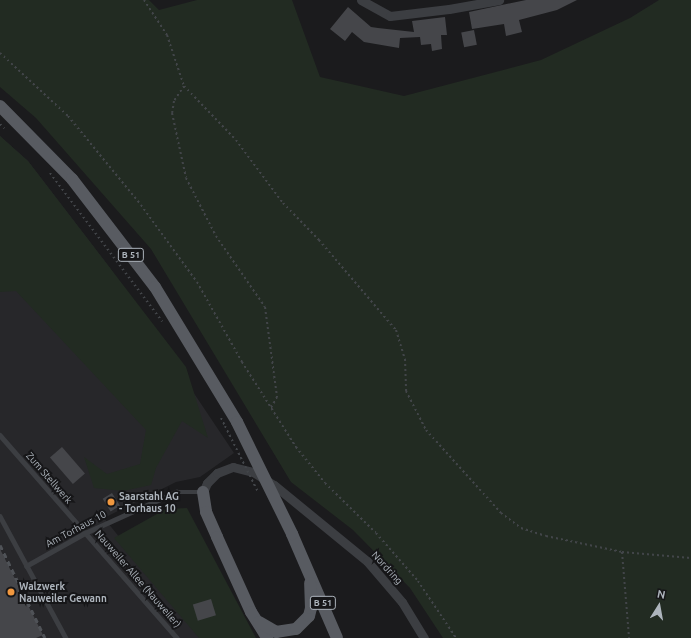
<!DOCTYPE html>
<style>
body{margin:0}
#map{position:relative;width:691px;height:638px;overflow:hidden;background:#1b1b1d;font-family:Ubuntu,sans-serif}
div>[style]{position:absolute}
.built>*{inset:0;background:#27272a}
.green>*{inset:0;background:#222b22}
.building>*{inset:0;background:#45464a;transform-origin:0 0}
.path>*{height:2px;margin-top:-1px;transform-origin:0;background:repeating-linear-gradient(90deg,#424549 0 2px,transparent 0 5px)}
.lane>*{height:4.5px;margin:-2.25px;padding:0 2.25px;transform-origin:2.25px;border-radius:2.25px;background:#3c3e42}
.street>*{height:9px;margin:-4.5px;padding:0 4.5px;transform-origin:4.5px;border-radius:4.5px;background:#3c3e42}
.primary>*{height:12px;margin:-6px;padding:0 6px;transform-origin:6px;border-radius:6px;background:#585b61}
.rail>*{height:3px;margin-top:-1.5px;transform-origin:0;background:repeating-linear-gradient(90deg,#4f5257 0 5px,transparent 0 9px)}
.path-bridge>*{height:2px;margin-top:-1px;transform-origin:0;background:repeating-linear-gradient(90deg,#424549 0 2px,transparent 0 5px)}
.primary-bridge>*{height:12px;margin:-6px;padding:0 6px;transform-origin:6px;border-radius:6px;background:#585b61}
.dots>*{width:11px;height:11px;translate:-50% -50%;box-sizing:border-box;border:2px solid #161618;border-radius:50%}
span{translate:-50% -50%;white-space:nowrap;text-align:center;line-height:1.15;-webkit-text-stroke:4px #161618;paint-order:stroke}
.shield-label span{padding:1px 3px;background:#161618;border:1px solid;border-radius:3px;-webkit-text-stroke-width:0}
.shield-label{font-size:9px;color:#adb4bc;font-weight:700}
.street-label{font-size:10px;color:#adb4bc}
.poi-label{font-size:10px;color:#adb4bc;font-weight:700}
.left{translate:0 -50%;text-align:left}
.north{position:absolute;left:639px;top:586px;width:40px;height:40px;-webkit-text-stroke:3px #161618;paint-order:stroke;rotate:11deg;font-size:11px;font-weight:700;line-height:16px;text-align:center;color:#adb4bc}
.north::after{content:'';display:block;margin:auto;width:14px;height:18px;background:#adb4bc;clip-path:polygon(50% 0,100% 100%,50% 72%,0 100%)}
</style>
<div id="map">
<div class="built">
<div style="clip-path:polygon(0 136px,28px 161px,110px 268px,234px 453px,200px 477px,176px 482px,104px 518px,200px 638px,0 638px)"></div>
</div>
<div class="green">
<div style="clip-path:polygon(0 0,149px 0,159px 10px,197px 0,292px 0,320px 77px,404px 96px,541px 60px,630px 18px,659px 0,691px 0,691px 638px,443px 638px,410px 588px,353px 530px,291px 482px,151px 249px,36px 118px,0 87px)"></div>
<div style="clip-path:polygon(0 136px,28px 161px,186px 367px,208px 438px,182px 421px,156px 468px,151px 485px,123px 491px,94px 488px,84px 457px,107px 474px,140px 464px,146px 430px,16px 291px,0 292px)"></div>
<div style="clip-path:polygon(187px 508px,256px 638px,199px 638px,114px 538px,166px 509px)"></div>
</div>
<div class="building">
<div style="clip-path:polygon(526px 0,577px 0,557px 10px,519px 20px,522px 32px,506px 36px,504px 24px,472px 29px,469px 12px)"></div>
<div style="clip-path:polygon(348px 7px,371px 27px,378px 28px,414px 32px,412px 21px,445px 17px,447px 35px,441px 35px,442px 49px,432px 51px,431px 44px,421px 45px,420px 37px,400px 38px,399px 48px,364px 42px,352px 32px,345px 41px,330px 29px)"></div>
<div style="left:474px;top:30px;width:15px;height:13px;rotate:79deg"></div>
<div style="left:62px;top:447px;width:35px;height:16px;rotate:49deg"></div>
<div style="left:112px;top:493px;width:15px;height:11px;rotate:58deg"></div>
<div style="clip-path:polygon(0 549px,43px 635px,36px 638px,0 638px)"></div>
<div style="left:211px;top:599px;width:17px;height:19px;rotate:73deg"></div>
</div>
<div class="path">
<div style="left:144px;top:0;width:42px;rotate:56.7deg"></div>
<div style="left:167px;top:35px;width:54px;rotate:71.6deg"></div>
<div style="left:184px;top:86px;width:75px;rotate:46.1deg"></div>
<div style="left:236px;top:140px;width:79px;rotate:53.3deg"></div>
<div style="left:283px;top:203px;width:52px;rotate:45.8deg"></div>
<div style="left:319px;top:240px;width:118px;rotate:49.5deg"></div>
<div style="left:396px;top:330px;width:30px;rotate:73deg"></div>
<div style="left:405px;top:359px;width:32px;rotate:88deg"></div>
<div style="left:406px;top:391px;width:44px;rotate:62.9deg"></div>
<div style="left:426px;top:430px;width:112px;rotate:47.9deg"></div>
<div style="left:501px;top:513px;width:25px;rotate:37deg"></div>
<div style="left:521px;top:528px;width:26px;rotate:18deg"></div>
<div style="left:546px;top:536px;width:78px;rotate:11.9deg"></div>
<div style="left:622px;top:552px;width:69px;rotate:5deg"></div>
<div style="left:0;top:53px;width:93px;rotate:42.8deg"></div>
<div style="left:68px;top:116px;width:115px;rotate:50.6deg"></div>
<div style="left:141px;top:205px;width:95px;rotate:54deg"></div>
<div style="left:197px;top:282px;width:92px;rotate:60.6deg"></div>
<div style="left:242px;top:362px;width:101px;rotate:57.6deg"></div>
<div style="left:296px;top:447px;width:46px;rotate:51.1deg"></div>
<div style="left:325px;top:483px;width:71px;rotate:44.4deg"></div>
<div style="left:376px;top:533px;width:64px;rotate:48.8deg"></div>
<div style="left:418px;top:581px;width:69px;rotate:56.3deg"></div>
<div style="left:184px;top:86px;width:18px;rotate:124deg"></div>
<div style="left:174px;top:101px;width:12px;rotate:99deg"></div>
<div style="left:172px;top:113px;width:66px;rotate:77.8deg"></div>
<div style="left:186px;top:178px;width:65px;rotate:62.7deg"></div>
<div style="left:216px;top:236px;width:86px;rotate:55.4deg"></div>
<div style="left:265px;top:307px;width:91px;rotate:82.4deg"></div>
<div style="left:277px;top:397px;width:13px;rotate:119deg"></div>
<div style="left:0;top:124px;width:6px;rotate:45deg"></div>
<div style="left:50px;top:173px;width:186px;rotate:52.9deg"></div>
<div style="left:221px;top:418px;width:9px;rotate:63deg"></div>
<div style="left:622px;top:552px;width:86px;rotate:85.3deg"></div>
</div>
<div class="lane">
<div style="left:0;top:435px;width:269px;rotate:48.9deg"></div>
<div style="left:0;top:516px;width:139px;rotate:61.6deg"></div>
<div style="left:26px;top:566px;width:68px;rotate:-29.2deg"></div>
<div style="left:85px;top:533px;width:100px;rotate:-24.3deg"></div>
<div style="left:176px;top:492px;width:27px"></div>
</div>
<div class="street">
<div style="left:361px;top:0;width:33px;rotate:29deg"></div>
<div style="left:390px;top:16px;width:59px;rotate:-6.8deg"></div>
<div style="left:449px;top:9px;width:51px;rotate:-10.2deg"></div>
<div style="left:203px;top:492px;width:10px;rotate:-66deg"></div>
<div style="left:207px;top:483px;width:14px;rotate:-45deg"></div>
<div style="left:217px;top:473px;width:17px;rotate:-21deg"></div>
<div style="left:233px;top:467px;width:21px;rotate:14deg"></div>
<div style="left:253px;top:472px;width:25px;rotate:32deg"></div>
<div style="left:274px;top:485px;width:120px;rotate:39.3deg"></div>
<div style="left:367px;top:561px;width:54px;rotate:49.5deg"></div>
<div style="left:402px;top:602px;width:42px;rotate:58.6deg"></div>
</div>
<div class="primary">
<div style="left:0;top:106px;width:103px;rotate:45.4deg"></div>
<div style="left:72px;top:179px;width:136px;rotate:52.5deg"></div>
<div style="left:155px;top:287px;width:158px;rotate:58.7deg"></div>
<div style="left:203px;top:492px;width:20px;rotate:81deg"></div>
<div style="left:206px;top:512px;width:27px;rotate:66deg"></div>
<div style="left:217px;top:537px;width:82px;rotate:65.6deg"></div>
<div style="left:251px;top:612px;width:31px;rotate:58deg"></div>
<div style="left:292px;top:534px;width:113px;rotate:66.6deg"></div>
<div style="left:259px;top:622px;width:20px;rotate:30deg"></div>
<div style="left:276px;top:632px;width:20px;rotate:-9deg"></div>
<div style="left:296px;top:629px;width:18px;rotate:-45deg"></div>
<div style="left:309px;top:616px;width:8px;rotate:-76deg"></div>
<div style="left:311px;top:608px;width:25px;rotate:-92deg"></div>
</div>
<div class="rail">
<div style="left:0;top:545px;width:103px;rotate:64.2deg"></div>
</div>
<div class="path-bridge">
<div style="left:225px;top:426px;width:74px;rotate:63.4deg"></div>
</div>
<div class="primary-bridge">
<div style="left:237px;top:422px;width:125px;rotate:63.8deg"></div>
</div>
<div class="dots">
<div style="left:111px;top:502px;background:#f1983f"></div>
<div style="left:11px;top:592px;background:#f1983f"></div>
</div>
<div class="shield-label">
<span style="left:131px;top:255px">B 51</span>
<span style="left:323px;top:603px">B 51</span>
</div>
<div class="street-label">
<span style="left:49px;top:478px;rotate:49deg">Zum Stellwerk</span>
<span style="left:76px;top:529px;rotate:-28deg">Am Torhaus 10</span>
<span style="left:387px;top:568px;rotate:48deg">Nordring</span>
<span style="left:138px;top:579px;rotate:49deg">Nauweiler Allee (Nauweiler)</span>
</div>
<div class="poi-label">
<span class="left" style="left:119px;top:502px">Saarstahl AG<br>- Torhaus 10</span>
<span class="left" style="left:19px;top:592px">Walzwerk<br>Nauweiler Gewann</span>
</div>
<div class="north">N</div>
</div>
